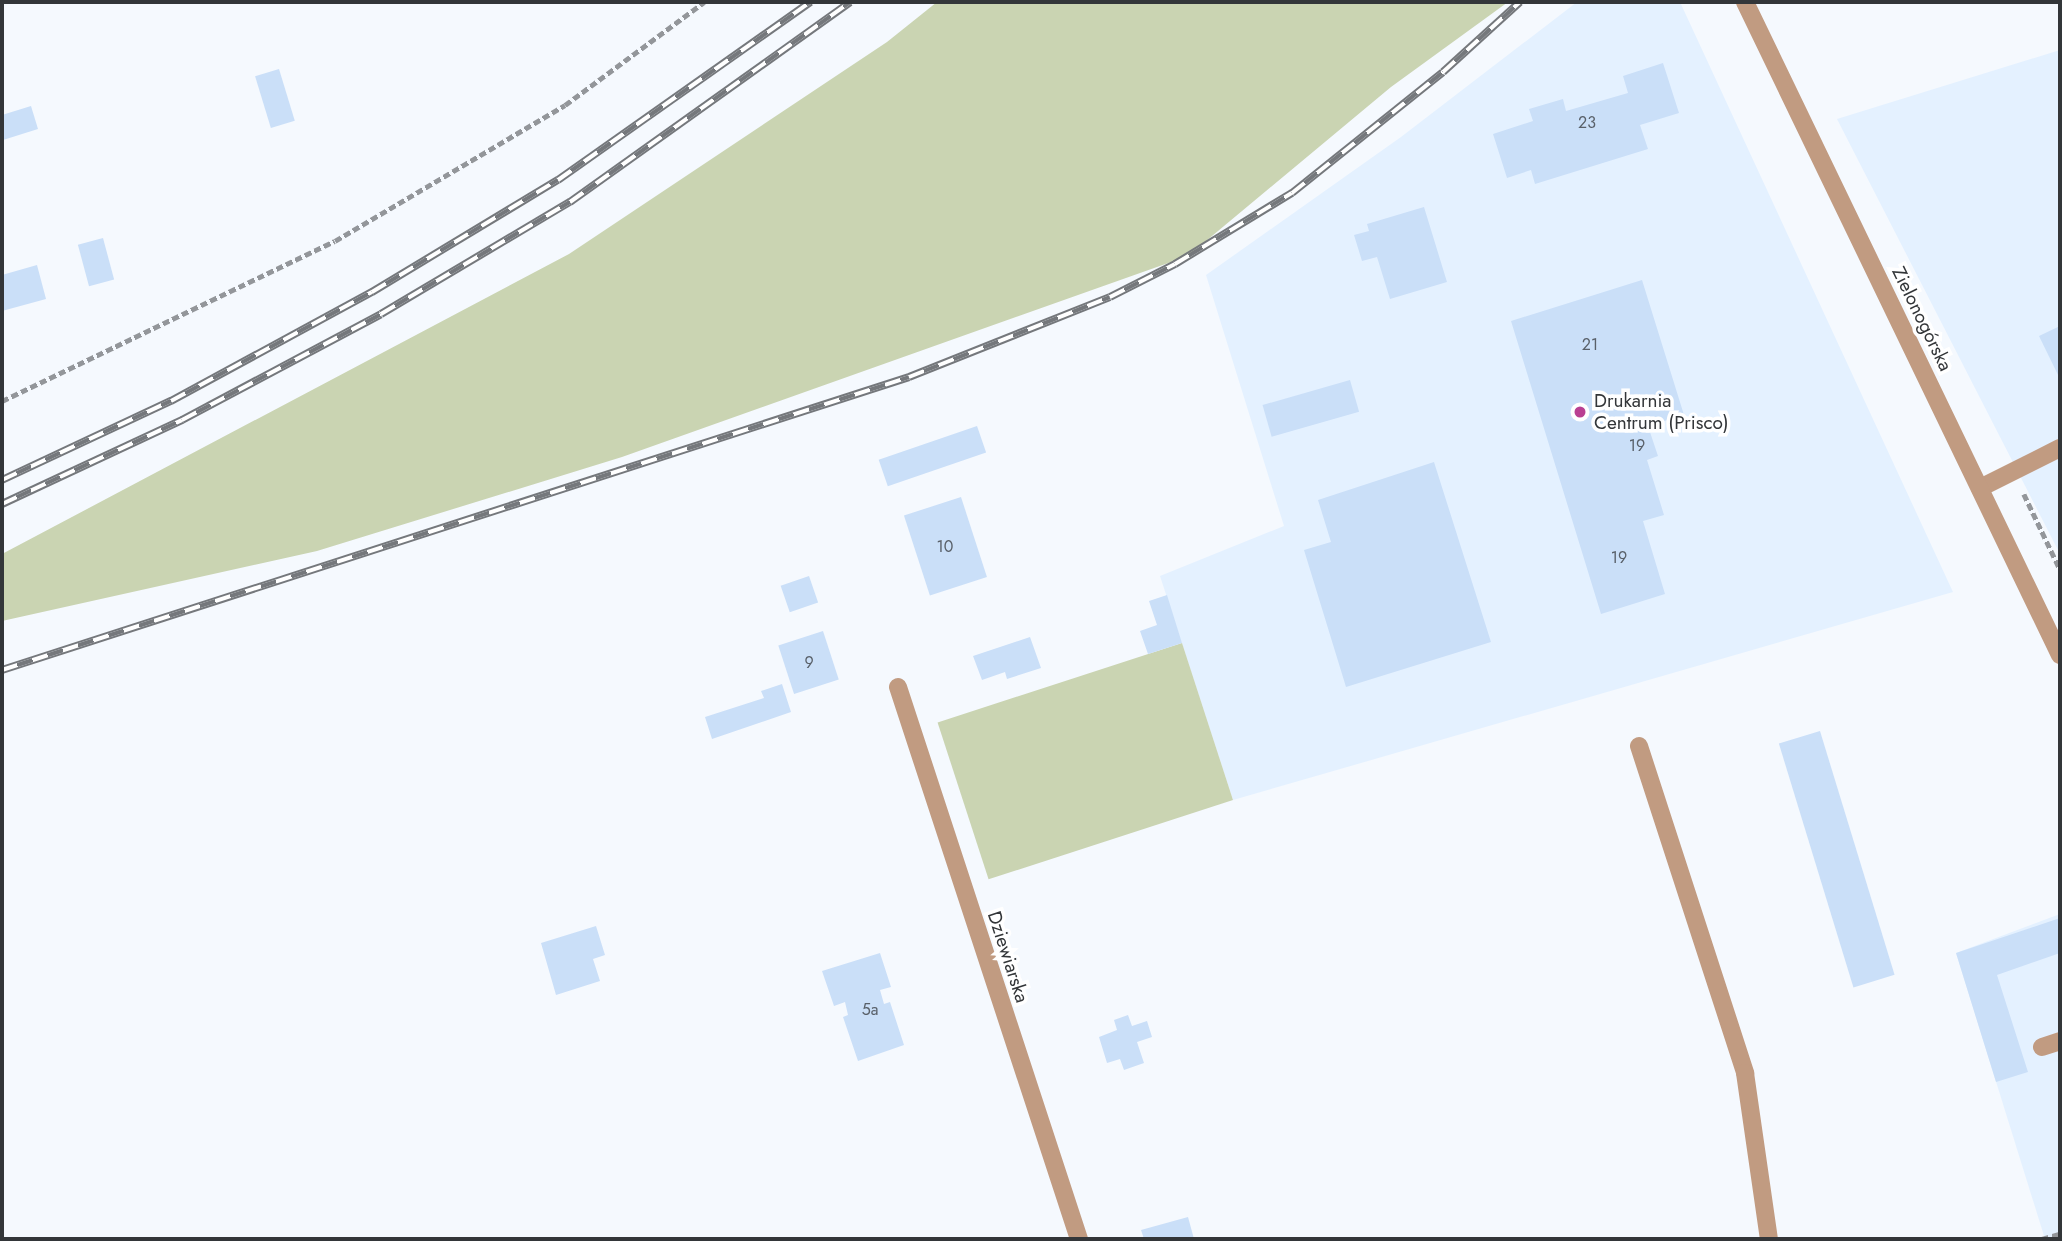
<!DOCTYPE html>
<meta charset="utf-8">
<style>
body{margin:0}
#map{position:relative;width:2062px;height:1241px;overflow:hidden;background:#f5f9fe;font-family:Jost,sans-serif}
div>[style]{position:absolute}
.built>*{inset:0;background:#e4f1ff}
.green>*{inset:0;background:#cad4b2;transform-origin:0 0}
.building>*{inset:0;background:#cadff8;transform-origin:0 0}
.path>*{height:4.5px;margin-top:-2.25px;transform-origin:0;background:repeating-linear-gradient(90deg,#93969a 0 7px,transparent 0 10.5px)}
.lane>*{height:18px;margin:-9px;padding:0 9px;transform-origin:9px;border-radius:9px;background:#c19b81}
.street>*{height:18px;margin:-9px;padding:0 9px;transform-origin:9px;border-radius:9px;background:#c19b81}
.rail>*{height:8px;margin-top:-4px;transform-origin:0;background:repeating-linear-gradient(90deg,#fff 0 16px,#75787c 0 32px);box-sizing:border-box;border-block:2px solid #75787c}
.dots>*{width:19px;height:19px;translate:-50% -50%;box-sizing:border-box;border:4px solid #fff;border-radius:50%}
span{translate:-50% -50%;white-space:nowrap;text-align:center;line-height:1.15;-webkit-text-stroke:7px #fff;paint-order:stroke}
.number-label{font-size:16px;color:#596069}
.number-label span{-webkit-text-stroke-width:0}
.street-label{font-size:19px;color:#333639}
.poi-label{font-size:19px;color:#333639}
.left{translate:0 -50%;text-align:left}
.frame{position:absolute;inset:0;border:4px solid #333639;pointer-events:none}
</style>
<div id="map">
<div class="built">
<div style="clip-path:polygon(1577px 2px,1680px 2px,1953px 592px,1233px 800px,1160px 576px,1284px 526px,1206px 275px,1401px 137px)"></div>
<div style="clip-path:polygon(2060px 50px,2060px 554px,1837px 119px)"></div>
<div style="clip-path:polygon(2060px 914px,2060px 1239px,2045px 1239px,1956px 953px)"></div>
</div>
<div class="green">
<div style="clip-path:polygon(937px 2px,1508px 2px,1391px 87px,1188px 256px,622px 457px,317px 551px,2px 621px,2px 554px,569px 254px,887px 42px)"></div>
<div style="left:1182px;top:643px;width:165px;height:257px;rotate:72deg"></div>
</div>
<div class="building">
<div style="clip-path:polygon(1663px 63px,1679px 113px,1640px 125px,1648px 149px,1535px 184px,1531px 170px,1507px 178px,1493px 134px,1533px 121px,1529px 109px,1563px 99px,1566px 111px,1628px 93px,1623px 76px)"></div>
<div style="left:279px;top:69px;width:54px;height:25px;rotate:73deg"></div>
<div style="clip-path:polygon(31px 106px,38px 129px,3px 140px,2px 115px)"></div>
<div style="clip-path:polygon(1424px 207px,1447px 282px,1390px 299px,1377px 257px,1362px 261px,1354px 235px,1369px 231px,1367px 224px)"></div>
<div style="left:103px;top:238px;width:43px;height:26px;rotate:75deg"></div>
<div style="clip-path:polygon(37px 265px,46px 299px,2px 311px,2px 275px)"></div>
<div style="clip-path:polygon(1642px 280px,1684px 415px,1648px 426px,1658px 456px,1647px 460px,1664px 515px,1643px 521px,1665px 594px,1601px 614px,1511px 321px)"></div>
<div style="clip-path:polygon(2060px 326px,2060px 379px,2039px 336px)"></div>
<div style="left:1350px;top:380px;width:33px;height:91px;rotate:74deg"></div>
<div style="left:977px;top:426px;width:28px;height:104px;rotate:71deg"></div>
<div style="clip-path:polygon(1434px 462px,1491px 642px,1346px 687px,1304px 550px,1331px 542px,1318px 500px)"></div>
<div style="left:961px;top:497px;width:84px;height:60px;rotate:72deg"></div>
<div style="left:809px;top:576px;width:28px;height:30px;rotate:71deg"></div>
<div style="clip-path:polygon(1167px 595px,1182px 643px,1148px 654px,1140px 631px,1157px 625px,1149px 601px)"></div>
<div style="left:823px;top:631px;width:51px;height:47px;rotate:72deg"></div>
<div style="clip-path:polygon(1030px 637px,1041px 668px,1007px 679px,1005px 672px,982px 680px,973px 656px)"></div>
<div style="clip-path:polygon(782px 684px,791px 712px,712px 739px,705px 717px,764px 698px,761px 691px)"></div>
<div style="left:1820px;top:731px;width:255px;height:43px;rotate:73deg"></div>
<div style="clip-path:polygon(2060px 918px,2060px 953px,1997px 975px,2028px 1072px,1996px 1082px,1956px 953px)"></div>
<div style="clip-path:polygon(596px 926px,605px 955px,593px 959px,600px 981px,556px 995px,541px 943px)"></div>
<div style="clip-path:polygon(880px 953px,891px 987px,880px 990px,884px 1004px,890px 1002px,904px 1045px,858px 1061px,843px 1017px,848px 1015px,845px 1002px,834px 1006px,822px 971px)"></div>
<div style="clip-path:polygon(1128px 1015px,1132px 1026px,1147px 1021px,1152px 1037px,1137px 1042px,1144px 1063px,1124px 1070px,1120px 1059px,1107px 1063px,1099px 1037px,1117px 1030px,1114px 1020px)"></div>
<div style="clip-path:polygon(1188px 1217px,1194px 1239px,1144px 1239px,1141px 1230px)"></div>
</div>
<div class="path">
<div style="left:2px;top:401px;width:369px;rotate:-25.7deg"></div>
<div style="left:335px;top:241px;width:267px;rotate:-30.6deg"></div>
<div style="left:565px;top:105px;width:173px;rotate:-36.5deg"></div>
<div style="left:2024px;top:494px;width:83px;rotate:64.4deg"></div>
<div style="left:2042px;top:1239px;width:19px;rotate:-16deg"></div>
</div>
<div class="lane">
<div style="left:1980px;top:488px;width:89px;rotate:-26.6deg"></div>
<div style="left:1639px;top:746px;width:344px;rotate:72deg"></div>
<div style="left:1745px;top:1073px;width:168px;rotate:81.8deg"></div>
<div style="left:2042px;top:1047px;width:19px;rotate:-18deg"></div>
</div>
<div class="street">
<div style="left:1745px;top:2px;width:725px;rotate:64.25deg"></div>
<div style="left:898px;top:687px;width:581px;rotate:71.85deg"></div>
</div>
<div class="rail">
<div style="left:2px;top:480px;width:187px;rotate:-25.1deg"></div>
<div style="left:171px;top:401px;width:229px;rotate:-28.5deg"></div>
<div style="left:372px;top:292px;width:217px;rotate:-31.1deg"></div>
<div style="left:558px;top:180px;width:309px;rotate:-35.2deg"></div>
<div style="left:2px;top:504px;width:199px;rotate:-25deg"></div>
<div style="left:182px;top:420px;width:225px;rotate:-28deg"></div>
<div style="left:381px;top:314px;width:220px;rotate:-30.7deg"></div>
<div style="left:570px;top:202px;width:344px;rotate:-35.5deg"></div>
<div style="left:2px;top:670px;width:953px;rotate:-17.9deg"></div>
<div style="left:909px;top:377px;width:216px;rotate:-21.7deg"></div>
<div style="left:1110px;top:297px;width:73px;rotate:-26.9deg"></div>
<div style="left:1175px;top:264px;width:137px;rotate:-31.3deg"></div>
<div style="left:1292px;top:193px;width:193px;rotate:-38.7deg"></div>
<div style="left:1443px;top:72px;width:104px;rotate:-42.3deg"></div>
</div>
<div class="dots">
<div style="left:1580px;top:412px;background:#b93f92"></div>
</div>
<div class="number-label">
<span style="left:1587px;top:123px">23</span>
<span style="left:1590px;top:345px">21</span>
<span style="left:1637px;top:446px">19</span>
<span style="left:945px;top:547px">10</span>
<span style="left:1619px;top:558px">19</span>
<span style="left:809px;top:663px">9</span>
<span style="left:870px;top:1010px">5a</span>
</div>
<div class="street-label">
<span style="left:1922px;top:319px;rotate:64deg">Zielonogórska</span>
<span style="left:1008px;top:957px;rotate:72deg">Dziewiarska</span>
</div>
<div class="poi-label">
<span class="left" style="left:1594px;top:412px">Drukarnia<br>Centrum (Prisco)</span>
</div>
<div class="frame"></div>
</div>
